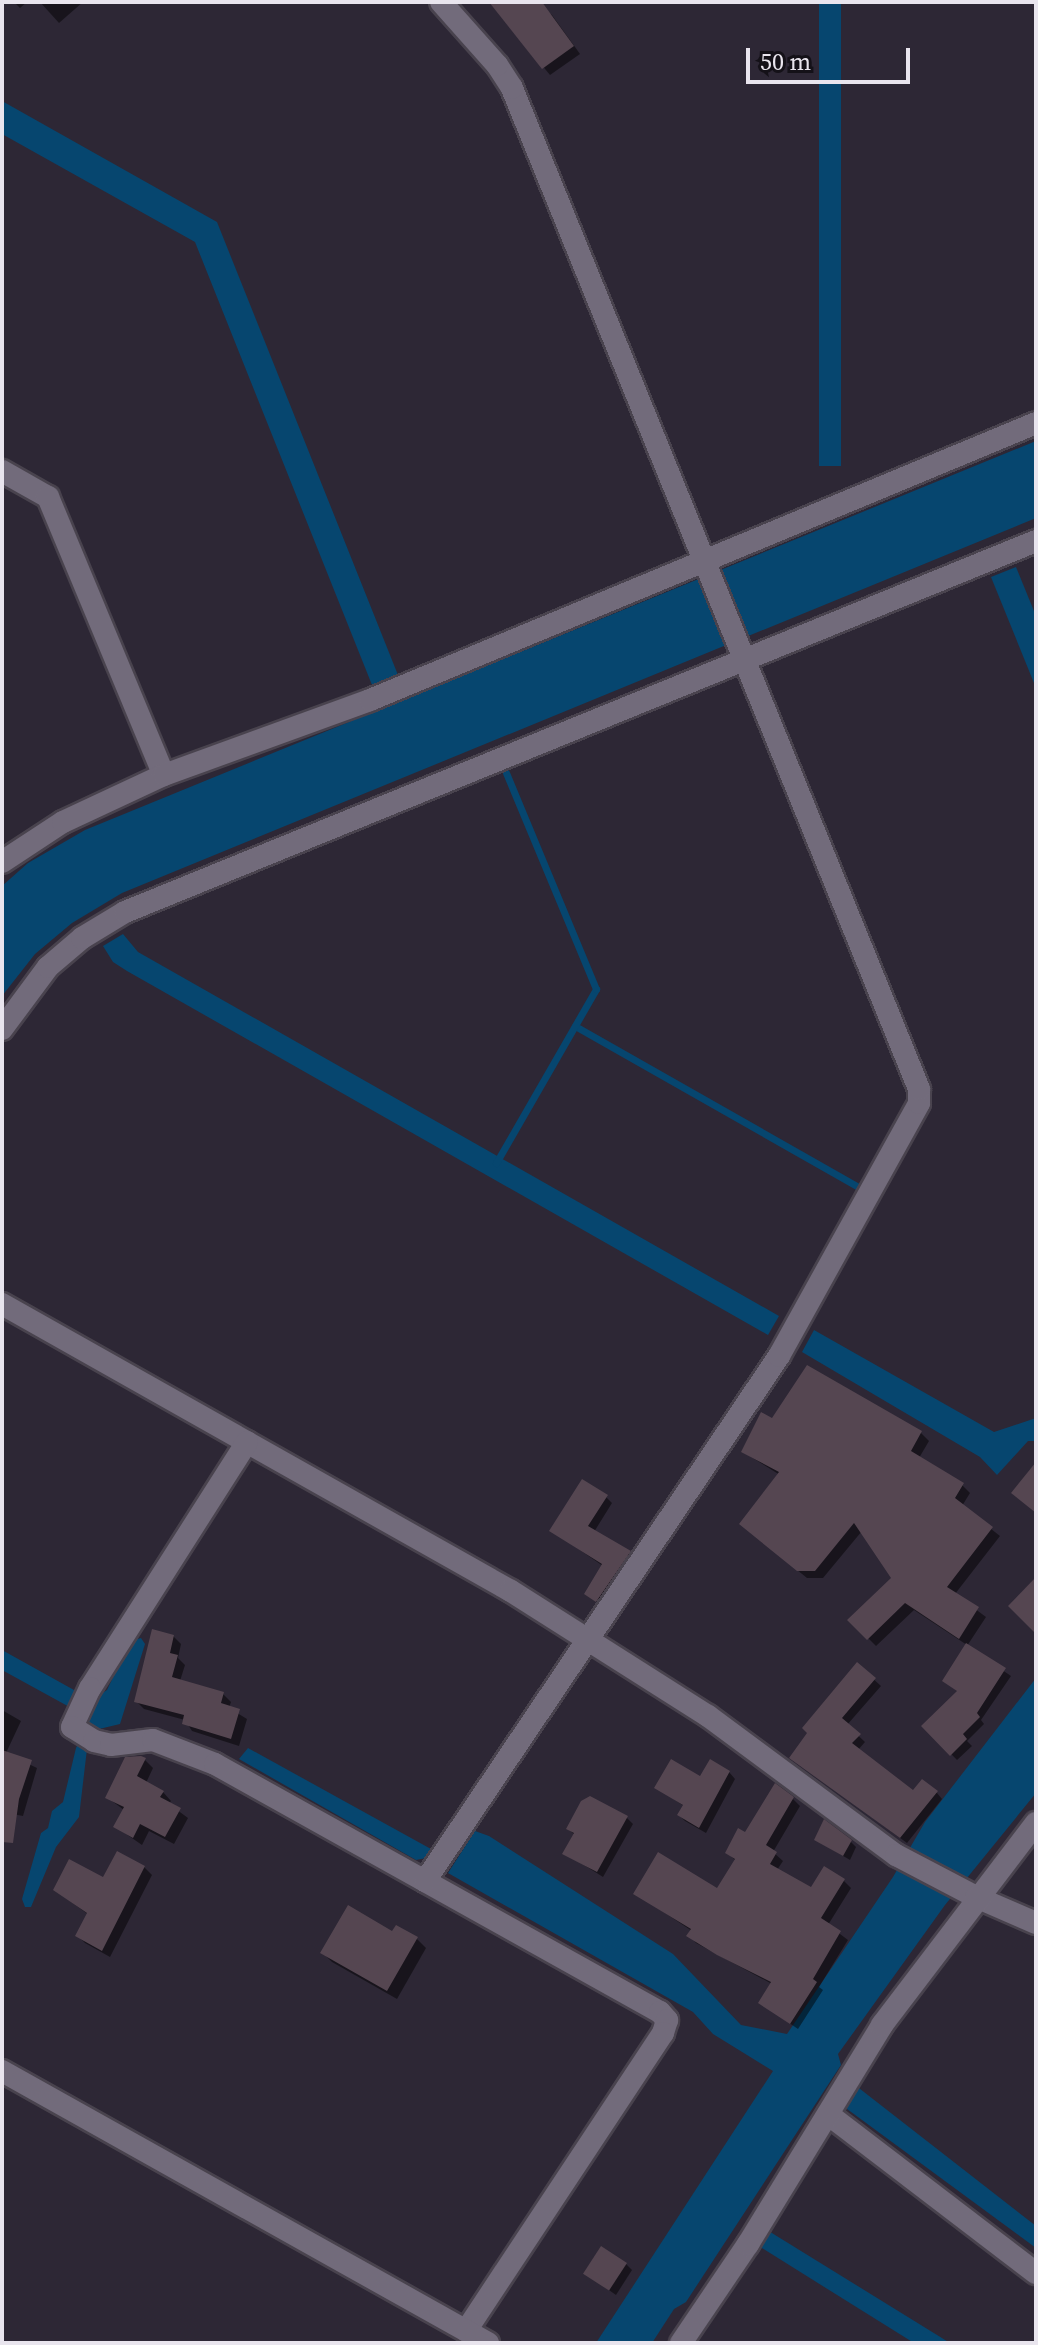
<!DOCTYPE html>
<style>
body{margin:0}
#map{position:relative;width:1038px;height:2345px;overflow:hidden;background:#2d2735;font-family:"Source Serif 4",serif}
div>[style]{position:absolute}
.water>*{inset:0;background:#06466f;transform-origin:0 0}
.shadow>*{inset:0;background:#0007}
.stream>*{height:7px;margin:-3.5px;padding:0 3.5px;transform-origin:3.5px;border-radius:3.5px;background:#06466f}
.building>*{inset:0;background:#554651;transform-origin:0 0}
.roads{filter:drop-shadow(2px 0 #49434e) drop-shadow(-2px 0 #49434e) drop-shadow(0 2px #49434e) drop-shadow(0 -2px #49434e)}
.minor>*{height:22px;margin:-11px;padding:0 11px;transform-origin:11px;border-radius:11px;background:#726b7b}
span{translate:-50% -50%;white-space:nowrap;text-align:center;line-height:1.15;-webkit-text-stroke:7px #141118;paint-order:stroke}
.frame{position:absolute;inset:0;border:4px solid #e9e5ee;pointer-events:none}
.scale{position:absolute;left:746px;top:48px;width:164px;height:36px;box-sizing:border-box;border:4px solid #e9e5ee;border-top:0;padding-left:10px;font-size:24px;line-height:28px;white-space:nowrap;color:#e9e5ee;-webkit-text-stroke:6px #141118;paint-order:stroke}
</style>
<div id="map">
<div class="water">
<div style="left:819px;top:2px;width:22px;height:464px"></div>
<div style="clip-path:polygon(2px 101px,217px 222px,398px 675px,372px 685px,195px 242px,2px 134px)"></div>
<div style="clip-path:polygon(1036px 441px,1036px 518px,122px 893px,72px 923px,35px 954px,2px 996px,2px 886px,28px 863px,85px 830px)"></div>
<div style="clip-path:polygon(1016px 567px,1036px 616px,1036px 688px,991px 577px)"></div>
<div style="clip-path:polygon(123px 934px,138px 952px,779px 1316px,768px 1335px,127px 971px,113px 962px,103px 946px)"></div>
<div style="clip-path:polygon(814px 1330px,994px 1432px,1036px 1418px,1036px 1441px,1028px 1441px,997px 1475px,980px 1457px,802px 1352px)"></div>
<div style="clip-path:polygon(141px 1638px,145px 1644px,120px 1724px,95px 1730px,87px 1749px,79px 1817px,56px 1847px,31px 1907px,25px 1907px,22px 1899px,41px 1833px,48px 1828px,52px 1811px,63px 1802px,76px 1748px,86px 1727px,84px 1715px,2px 1670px,2px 1650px,92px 1700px,107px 1690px,130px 1641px)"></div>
<div style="clip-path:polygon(1036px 1678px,1036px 1793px,945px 1905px,838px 2054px,841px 2065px,686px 2302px,674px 2309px,652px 2343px,596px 2343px,773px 2071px,713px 2034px,693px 2012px,448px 1873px,475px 1831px,489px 1836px,673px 1954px,741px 2025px,787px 2034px,893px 1877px,925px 1822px)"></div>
<div style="clip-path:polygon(248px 1748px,431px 1849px,426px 1858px,416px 1860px,239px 1759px)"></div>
<div style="clip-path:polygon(855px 2085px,1036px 2226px,1036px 2248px,843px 2106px)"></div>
<div style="clip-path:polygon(767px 2230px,950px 2343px,914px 2343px,757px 2245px)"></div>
</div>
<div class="shadow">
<div style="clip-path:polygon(14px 2px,27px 2px,20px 8px)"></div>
<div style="clip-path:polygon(40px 2px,83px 2px,59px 23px)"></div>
<div style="clip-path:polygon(490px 2px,536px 2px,552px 15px,580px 54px,550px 75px)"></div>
<div style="clip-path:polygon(772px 1420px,921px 1433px,929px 1441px,919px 1458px,962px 1485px,970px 1493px,962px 1506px,1000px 1536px,955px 1594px,986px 1617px,967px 1646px,1011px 1676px,981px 1720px,984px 1724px,967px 1741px,972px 1746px,957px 1760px,924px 1726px,959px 1692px,944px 1681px,967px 1645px,914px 1610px,876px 1646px,850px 1620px,894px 1579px,862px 1531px,823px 1578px,807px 1578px,749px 1531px,780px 1475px,743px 1452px)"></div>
<div style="clip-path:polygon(606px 1497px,612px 1503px,594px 1532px,635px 1558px,603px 1606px,586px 1594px,603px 1566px,551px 1530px)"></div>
<div style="clip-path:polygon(173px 1636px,181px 1644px,178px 1658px,185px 1665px,180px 1681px,223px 1694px,231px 1702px,229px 1708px,247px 1719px,239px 1746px,192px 1731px,185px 1720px,144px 1709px,136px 1701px)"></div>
<div style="clip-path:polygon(858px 1665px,881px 1686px,847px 1725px,865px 1742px,858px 1750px,913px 1793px,937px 1793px,942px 1799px,907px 1843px,792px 1758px)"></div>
<div style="clip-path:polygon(2px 1710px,21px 1721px,6px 1753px,37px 1768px,23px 1816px,2px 1812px)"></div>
<div style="clip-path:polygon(145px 1760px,153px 1768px,146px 1783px,163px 1792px,171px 1801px,169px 1804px,188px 1818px,174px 1844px,149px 1831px,142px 1845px,116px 1827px,124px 1810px,108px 1798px)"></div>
<div style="clip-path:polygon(729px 1772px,735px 1779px,706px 1833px,685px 1821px,679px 1815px,684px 1806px,657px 1788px)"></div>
<div style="clip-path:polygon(793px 1799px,800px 1806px,773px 1852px,783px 1861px,777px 1870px,812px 1889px,844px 1881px,851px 1888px,828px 1925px,848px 1940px,819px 1987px,823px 1990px,798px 2029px,760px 2003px,772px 1984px,696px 1943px,689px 1935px,692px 1931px,635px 1893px,717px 1891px,736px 1861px,727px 1852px)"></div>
<div style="clip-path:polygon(627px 1818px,633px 1824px,603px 1877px,565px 1853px,575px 1835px,568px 1829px)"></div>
<div style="clip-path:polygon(816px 1840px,850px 1841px,856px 1847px,850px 1860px)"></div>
<div style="clip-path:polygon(144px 1867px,152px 1875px,110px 1957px,85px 1943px,77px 1935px,89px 1915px,55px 1890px)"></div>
<div style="clip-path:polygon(393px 1934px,417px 1939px,426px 1948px,397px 1999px,332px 1962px,323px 1953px)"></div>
<div style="clip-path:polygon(626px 2264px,632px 2270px,616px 2295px,586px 2274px)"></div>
</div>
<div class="stream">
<div style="left:575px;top:1026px;width:328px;rotate:29.6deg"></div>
<div style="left:496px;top:1163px;width:201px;rotate:-60.1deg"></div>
<div style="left:596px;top:989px;width:234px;rotate:-112.6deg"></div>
</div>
<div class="building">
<div style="clip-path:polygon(489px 2px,542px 2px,574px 46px,542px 69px)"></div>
<div style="clip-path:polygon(807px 1365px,922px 1431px,911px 1451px,964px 1483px,955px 1498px,993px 1527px,947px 1587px,979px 1607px,959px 1639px,905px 1603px,867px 1640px,847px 1620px,891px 1578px,854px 1523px,815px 1571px,797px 1571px,739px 1524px,779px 1472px,741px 1452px,761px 1412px,772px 1418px)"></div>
<div style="clip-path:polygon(1036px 1462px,1036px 1513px,1011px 1493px)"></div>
<div style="clip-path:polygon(582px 1479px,608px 1495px,588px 1526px,631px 1551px,596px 1602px,584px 1594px,602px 1564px,549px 1531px)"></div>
<div style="clip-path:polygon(1036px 1577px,1036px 1634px,1008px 1606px)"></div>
<div style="clip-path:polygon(152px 1629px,174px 1635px,170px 1653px,178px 1655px,172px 1677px,224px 1692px,221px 1703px,240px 1709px,231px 1739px,182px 1724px,184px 1715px,134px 1702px)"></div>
<div style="clip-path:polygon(966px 1643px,1006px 1668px,977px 1713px,980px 1717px,963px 1734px,967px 1739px,950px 1756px,921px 1726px,957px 1691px,942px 1681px)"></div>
<div style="clip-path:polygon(857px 1662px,876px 1678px,842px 1718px,861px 1734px,852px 1743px,913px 1790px,922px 1779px,938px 1791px,900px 1838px,789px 1758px,807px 1733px,802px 1728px)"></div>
<div style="clip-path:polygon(2px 1750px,32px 1760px,19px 1799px,13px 1843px,2px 1842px)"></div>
<div style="clip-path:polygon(141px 1756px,146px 1758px,137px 1776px,164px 1791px,160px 1797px,181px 1808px,165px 1837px,140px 1824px,133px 1838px,113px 1827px,124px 1807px,105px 1798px,125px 1757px)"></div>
<div style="clip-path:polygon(671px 1759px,700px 1776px,710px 1759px,730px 1771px,699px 1828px,677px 1815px,683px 1805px,654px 1788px)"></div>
<div style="clip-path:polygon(775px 1783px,794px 1797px,766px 1845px,777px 1852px,770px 1864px,811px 1887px,824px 1866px,845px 1879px,821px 1918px,841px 1931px,813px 1979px,817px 1982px,790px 2024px,758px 2003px,771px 1982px,717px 1955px,686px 1936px,691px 1929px,633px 1894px,658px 1852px,717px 1888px,735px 1859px,725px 1853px,738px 1828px,745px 1832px)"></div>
<div style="clip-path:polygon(590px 1796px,628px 1816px,597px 1872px,562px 1854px,574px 1833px,566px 1829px,581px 1801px)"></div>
<div style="clip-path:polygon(824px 1819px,852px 1840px,843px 1856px,814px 1840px)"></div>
<div style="clip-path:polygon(117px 1851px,145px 1866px,102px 1951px,75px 1936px,87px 1913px,53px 1890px,69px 1859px,103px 1877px)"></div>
<div style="clip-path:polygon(348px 1905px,392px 1931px,396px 1925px,418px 1937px,387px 1991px,320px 1953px)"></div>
<div style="left:601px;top:2246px;width:31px;height:33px;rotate:33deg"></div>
</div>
<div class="roads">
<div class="minor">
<div style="left:2px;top:471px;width:53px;rotate:29.5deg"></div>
<div style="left:48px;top:497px;width:301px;rotate:67.4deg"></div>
<div style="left:2px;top:862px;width:73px;rotate:-33.3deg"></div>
<div style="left:63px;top:822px;width:111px;rotate:-25deg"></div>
<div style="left:164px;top:775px;width:219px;rotate:-20deg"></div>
<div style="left:370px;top:700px;width:721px;rotate:-22.58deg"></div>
<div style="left:2px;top:1029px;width:77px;rotate:-53.4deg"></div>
<div style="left:48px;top:967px;width:45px;rotate:-40.5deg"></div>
<div style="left:82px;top:938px;width:50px;rotate:-31.2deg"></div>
<div style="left:125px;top:912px;width:984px;rotate:-22.16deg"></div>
<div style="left:2px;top:1304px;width:584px;rotate:29.42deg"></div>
<div style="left:511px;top:1591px;width:233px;rotate:32.4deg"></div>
<div style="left:708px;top:1716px;width:234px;rotate:36.5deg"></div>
<div style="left:896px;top:1855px;width:90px;rotate:27.7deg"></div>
<div style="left:976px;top:1897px;width:65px;rotate:23.4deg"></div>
<div style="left:247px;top:1442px;width:292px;rotate:122.5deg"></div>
<div style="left:90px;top:1688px;width:43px;rotate:114.8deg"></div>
<div style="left:72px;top:1727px;width:26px;rotate:32deg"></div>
<div style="left:94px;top:1741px;width:17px;rotate:13deg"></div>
<div style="left:111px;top:1745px;width:42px;rotate:-6.8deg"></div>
<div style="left:153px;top:1740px;width:66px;rotate:21.2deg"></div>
<div style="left:215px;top:1764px;width:509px;rotate:29.13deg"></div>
<div style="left:660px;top:2012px;width:11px;rotate:49deg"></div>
<div style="left:667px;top:2020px;width:14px;rotate:107deg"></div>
<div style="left:663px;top:2033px;width:357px;rotate:123.5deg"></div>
<div style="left:425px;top:1881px;width:633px;rotate:-56.01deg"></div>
<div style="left:779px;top:1356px;width:289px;rotate:-61deg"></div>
<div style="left:919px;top:1103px;width:14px;rotate:-90deg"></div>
<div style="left:919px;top:1089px;width:1081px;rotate:-112.13deg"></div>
<div style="left:512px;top:88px;width:27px;rotate:-123deg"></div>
<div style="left:497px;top:65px;width:84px;rotate:-131.6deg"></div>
<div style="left:2px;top:2071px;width:557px;rotate:29.23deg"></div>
<div style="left:829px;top:2115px;width:260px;rotate:37.4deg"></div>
<div style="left:681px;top:2343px;width:120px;rotate:-55.9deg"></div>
<div style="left:748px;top:2244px;width:257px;rotate:-58.5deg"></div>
<div style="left:882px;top:2025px;width:254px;rotate:-52.7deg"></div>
</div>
</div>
<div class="frame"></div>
<div class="scale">50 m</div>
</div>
